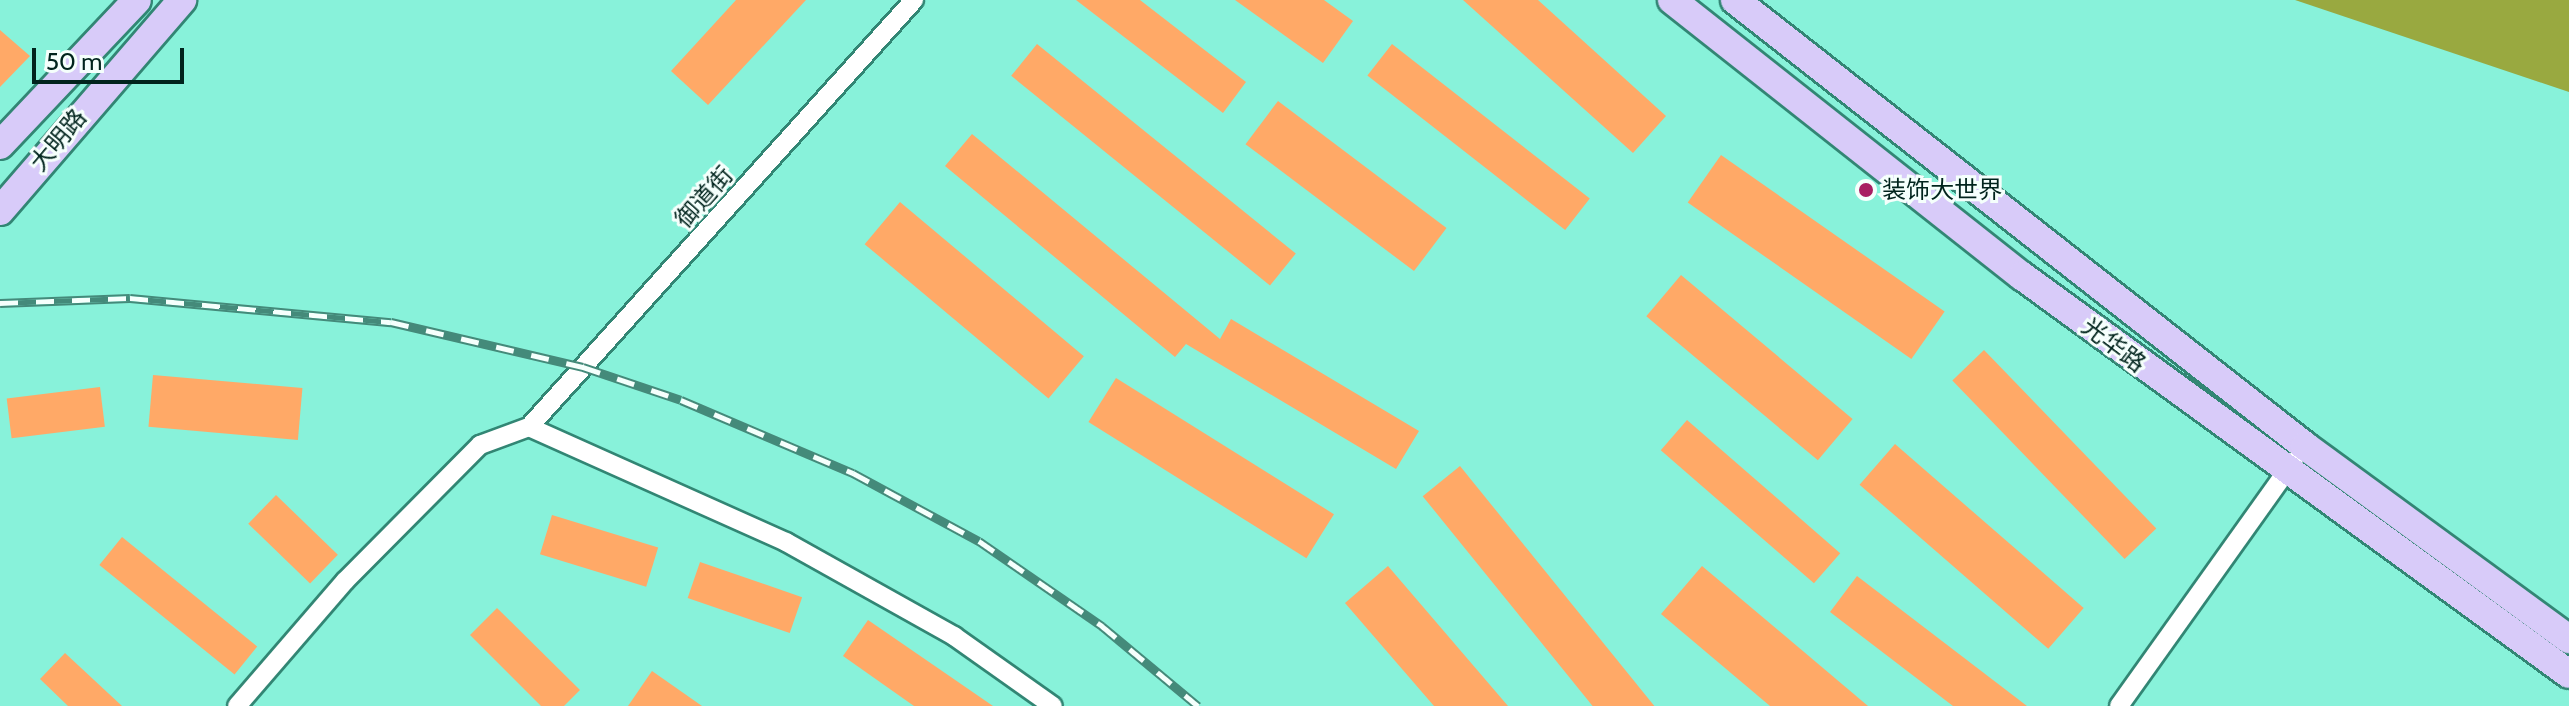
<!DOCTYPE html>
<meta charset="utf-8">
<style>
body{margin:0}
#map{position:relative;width:2569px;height:706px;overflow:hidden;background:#88f2da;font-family:Cabin,"Noto Sans SC",sans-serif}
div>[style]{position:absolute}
.water>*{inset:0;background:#99a940}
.building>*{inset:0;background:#ffa967;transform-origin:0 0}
.roads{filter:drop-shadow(2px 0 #328674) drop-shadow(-2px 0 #328674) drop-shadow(0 2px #328674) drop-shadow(0 -2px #328674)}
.street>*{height:18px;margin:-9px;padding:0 9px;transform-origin:9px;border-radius:9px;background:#fff}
.primary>*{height:28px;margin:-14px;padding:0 14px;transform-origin:14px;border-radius:14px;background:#d8cbf9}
.rail>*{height:9px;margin-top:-4.5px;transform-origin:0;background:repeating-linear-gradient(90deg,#f5fffc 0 18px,#448a7a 0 36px);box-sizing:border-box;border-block:2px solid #448a7a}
.dots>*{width:22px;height:22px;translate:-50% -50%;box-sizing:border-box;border:4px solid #f5fffc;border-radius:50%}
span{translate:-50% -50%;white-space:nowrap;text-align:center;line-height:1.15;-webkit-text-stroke:6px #f5fffc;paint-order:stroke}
.street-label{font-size:24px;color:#01241d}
.poi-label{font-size:24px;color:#01241d}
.left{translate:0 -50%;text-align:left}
.scale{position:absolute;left:32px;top:48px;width:152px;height:36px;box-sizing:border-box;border:4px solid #01241d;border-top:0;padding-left:10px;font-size:24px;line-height:28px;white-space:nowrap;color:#01241d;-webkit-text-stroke:6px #f5fffc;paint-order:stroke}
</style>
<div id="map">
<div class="water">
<div style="clip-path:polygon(2296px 0,2569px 0,2569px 92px,2295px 0)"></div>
</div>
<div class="building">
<div style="clip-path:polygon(736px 0,806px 0,708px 105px,671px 71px)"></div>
<div style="clip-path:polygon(1076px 0,1140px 0,1246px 82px,1223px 113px)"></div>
<div style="clip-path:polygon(1235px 0,1324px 0,1353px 21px,1323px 63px)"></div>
<div style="clip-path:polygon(1463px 0,1538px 0,1666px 116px,1633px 153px)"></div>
<div style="clip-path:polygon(0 30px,30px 56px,0 87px)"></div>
<div style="left:1037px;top:44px;width:333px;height:41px;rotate:39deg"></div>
<div style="left:1392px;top:44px;width:251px;height:40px;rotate:38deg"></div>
<div style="left:1278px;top:101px;width:211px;height:54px;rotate:37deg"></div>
<div style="clip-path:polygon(972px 134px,1220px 339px,1231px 319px,1419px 431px,1396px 469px,1186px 344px,1175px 357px,945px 166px)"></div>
<div style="left:1721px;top:155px;width:273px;height:58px;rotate:35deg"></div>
<div style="left:900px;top:202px;width:240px;height:55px;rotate:40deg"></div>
<div style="left:1681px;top:275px;width:224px;height:54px;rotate:40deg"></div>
<div style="left:1984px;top:350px;width:248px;height:44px;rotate:46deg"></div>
<div style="left:153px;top:375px;width:150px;height:52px;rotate:5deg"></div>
<div style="left:1116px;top:378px;width:257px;height:52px;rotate:32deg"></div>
<div style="left:100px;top:387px;width:40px;height:94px;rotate:83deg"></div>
<div style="left:1687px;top:420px;width:203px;height:40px;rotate:41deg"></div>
<div style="left:1895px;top:444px;width:250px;height:54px;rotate:41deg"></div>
<div style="left:1460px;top:466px;width:309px;height:48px;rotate:51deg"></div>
<div style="left:276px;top:495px;width:86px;height:40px;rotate:44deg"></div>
<div style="left:552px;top:515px;width:111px;height:41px;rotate:17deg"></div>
<div style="left:122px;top:537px;width:174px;height:36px;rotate:39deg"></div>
<div style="left:700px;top:562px;width:108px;height:38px;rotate:19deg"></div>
<div style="clip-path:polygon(1388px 566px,1508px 706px,1434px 706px,1345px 603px)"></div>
<div style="clip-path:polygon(1702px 566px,1868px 706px,1770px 706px,1661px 614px)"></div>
<div style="clip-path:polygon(1857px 576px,2027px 706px,1953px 706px,1830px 612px)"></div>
<div style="clip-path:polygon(497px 608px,580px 690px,564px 706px,541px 706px,470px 635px)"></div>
<div style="clip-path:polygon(868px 620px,993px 706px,914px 706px,843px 656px)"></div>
<div style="clip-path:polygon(65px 653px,122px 706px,68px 706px,40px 679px)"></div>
<div style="clip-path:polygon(652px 671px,702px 706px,628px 706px)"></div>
</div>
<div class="roads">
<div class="street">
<div style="left:529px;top:427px;width:575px;rotate:-47.96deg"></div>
<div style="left:237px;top:706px;width:165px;rotate:-49.2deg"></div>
<div style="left:345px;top:581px;width:192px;rotate:-45.2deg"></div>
<div style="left:480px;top:445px;width:52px;rotate:-20.2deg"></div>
<div style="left:529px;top:427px;width:282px;rotate:24.1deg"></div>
<div style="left:786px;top:542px;width:193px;rotate:29.2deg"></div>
<div style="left:954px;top:636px;width:121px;rotate:35.3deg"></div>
<div style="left:2119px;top:706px;width:301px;rotate:-54.5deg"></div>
</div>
<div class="primary">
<div style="left:1672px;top:0;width:446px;rotate:38.3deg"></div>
<div style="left:2022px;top:276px;width:676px;rotate:36.04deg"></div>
<div style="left:1735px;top:0;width:724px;rotate:38.04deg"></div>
<div style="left:2305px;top:446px;width:327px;rotate:36.2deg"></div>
<div style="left:0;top:145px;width:199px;rotate:-46.6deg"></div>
<div style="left:0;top:211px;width:279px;rotate:-49.2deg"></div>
</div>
</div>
<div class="rail">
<div style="left:0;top:303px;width:130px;rotate:-2.2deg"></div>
<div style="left:130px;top:298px;width:262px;rotate:5.3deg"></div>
<div style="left:391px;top:322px;width:197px;rotate:13.2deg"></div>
<div style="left:583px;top:367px;width:103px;rotate:18.6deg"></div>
<div style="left:681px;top:400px;width:187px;rotate:23deg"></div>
<div style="left:853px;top:473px;width:143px;rotate:28.4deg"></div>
<div style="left:979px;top:541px;width:150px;rotate:34.6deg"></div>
<div style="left:1102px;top:626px;width:125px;rotate:39.8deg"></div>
</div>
<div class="dots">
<div style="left:1866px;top:190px;background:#a81e62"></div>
</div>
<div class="street-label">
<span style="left:58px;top:140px;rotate:-50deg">大明路</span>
<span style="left:704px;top:197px;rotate:-48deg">御道街</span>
<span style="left:2114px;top:345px;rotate:37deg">光华路</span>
</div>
<div class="poi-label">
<span class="left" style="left:1882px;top:190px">装饰大世界</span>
</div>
<div class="scale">50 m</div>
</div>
